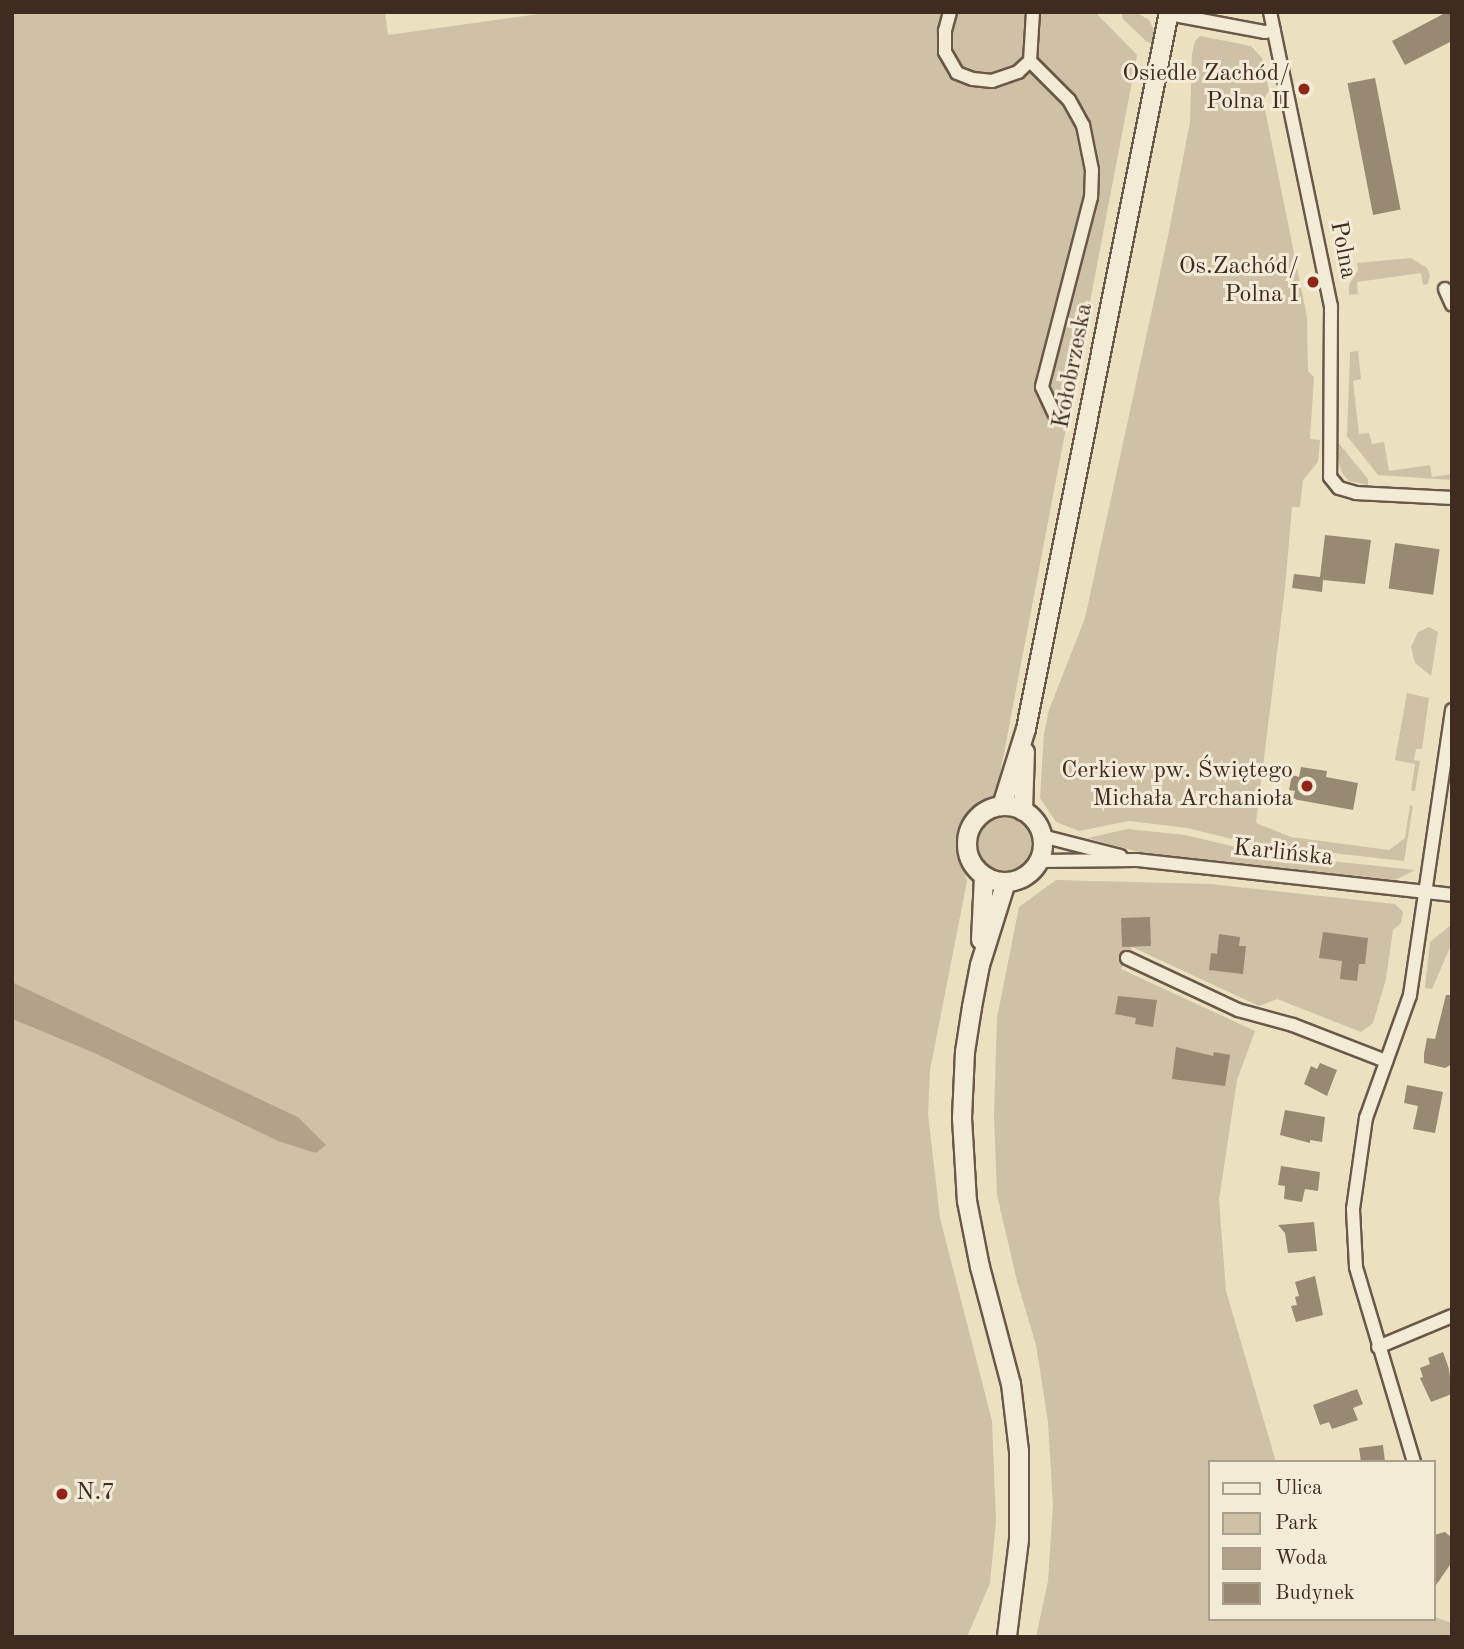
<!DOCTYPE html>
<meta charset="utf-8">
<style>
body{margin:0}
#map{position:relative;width:1464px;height:1649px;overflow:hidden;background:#ebe0c0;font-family:"Old Standard TT",serif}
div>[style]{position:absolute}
.green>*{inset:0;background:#cec1a5}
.round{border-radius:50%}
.water>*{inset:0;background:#b1a28a}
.building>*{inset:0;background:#988973;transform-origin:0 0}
.roads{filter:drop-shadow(2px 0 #6a5848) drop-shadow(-2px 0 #6a5848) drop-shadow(0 2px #6a5848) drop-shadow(0 -2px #6a5848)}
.minor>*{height:12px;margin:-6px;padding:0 6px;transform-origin:6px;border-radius:6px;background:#f2ebd6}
.secondary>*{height:18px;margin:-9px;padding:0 9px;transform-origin:9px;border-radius:9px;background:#f2ebd6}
.secondary>.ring{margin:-9px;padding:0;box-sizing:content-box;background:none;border:18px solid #f2ebd6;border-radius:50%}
.dots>*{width:19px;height:19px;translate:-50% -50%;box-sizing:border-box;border:4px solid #f2ebd6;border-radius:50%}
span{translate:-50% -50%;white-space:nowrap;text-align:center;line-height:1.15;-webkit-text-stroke:6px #f2ebd6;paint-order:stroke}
.poi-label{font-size:24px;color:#3f2b20}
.right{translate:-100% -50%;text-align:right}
.left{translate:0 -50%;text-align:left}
.street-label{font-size:24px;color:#3f2b20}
.frame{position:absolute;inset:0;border:14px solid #3f2b20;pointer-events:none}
.legend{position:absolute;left:1208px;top:1460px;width:228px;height:161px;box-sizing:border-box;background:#f2ebd6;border:2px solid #aa9e8d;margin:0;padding:9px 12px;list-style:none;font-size:21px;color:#3f2b20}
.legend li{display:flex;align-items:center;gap:14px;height:35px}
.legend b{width:35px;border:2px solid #aa9e8d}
</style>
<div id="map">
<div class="green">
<div style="clip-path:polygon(12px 12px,385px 12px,388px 35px,554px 12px,1095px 12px,1137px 55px,996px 795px,983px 801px,966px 817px,957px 839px,957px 850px,967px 881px,930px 1070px,928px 1114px,940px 1218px,992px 1421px,996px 1521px,990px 1583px,967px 1637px,12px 1637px,12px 1019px,92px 1052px,278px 1141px,298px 1117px,12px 982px)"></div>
<div style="clip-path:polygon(1121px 12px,1136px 12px,1149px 20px,1155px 32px,1155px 43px,1147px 42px,1123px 19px)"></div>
<div style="clip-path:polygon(1200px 36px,1251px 46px,1262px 58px,1269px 91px,1263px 100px,1307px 317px,1308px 371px,1314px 377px,1310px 439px,1320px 440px,1318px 462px,1303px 480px,1300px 507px,1292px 507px,1285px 588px,1256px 823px,1291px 837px,1389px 850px,1405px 838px,1410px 805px,1413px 806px,1404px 861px,1253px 844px,1187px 828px,1129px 821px,1079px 831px,1056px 822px,1040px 798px,1044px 734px,1049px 710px,1085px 618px,1168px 236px,1190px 122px,1192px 54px,1195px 41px)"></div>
<div style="clip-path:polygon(1411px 258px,1427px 268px,1430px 275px,1428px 284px,1423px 285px,1421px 273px,1357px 282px,1358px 294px,1349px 295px,1349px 285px,1358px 270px,1357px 263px)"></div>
<div style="clip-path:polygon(1358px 351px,1361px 379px,1353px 381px,1359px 434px,1369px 433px,1372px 444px,1384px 442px,1389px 471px,1430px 465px,1432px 477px,1452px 474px,1452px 480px,1378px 475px,1347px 436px,1350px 352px)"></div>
<div style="clip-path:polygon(1337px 441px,1368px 479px,1368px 485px,1349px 481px,1342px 473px,1337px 457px)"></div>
<div style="clip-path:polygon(1429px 627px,1438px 632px,1431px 676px,1415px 663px,1411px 647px,1418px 632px)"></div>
<div style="clip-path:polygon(1407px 693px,1429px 698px,1422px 749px,1416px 749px,1414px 760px,1420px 761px,1415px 791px,1411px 791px,1415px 764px,1395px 760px)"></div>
<div class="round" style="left:978px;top:817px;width:54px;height:54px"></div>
<div style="clip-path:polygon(1128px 829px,1185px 835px,1266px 854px,1415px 870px,1395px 880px,1139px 852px,1087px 838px)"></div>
<div style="clip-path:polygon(1056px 880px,1211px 884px,1395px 904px,1403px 912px,1401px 923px,1393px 930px,1386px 979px,1373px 1023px,1361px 1032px,1277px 999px,1259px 1006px,1132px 947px,1121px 969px,1255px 1031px,1237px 1080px,1219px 1200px,1226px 1291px,1276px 1462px,1210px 1462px,1210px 1619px,1434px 1619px,1434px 1617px,1452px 1623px,1452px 1637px,1036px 1637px,1048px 1581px,1053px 1505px,1048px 1422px,1036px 1345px,1017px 1281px,997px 1195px,994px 1116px,997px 1018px,1019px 907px)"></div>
<div style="clip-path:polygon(1452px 924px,1452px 943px,1432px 989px,1425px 988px,1430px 942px)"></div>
</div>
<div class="water">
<div style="clip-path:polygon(12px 982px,298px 1117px,326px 1145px,316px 1153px,278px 1141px,92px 1052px,12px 1019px)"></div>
</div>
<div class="building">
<div style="clip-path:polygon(1447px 12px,1452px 12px,1452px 41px,1405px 65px,1392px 41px)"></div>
<div style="left:1375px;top:78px;width:134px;height:28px;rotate:79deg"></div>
<div style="clip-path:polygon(1325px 535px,1371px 540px,1365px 584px,1323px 580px,1322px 592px,1292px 588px,1294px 574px,1320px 577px)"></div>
<div style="left:1395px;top:543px;width:45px;height:46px;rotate:8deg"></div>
<div style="clip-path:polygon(1301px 767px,1327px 771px,1326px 777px,1358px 783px,1353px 810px,1293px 799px,1295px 791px,1289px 790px,1292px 775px,1299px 777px)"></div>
<div style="left:1150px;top:917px;width:29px;height:29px;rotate:88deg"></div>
<div style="clip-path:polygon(1323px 932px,1368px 938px,1365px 964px,1359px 964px,1357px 981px,1340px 979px,1342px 961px,1319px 958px)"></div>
<div style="clip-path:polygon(1219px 934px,1240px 937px,1239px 946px,1246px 946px,1243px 974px,1209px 970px,1211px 953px,1217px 954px)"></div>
<div style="clip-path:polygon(1446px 995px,1452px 995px,1452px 1064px,1445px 1068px,1424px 1063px,1424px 1054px,1427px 1038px,1435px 1039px)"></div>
<div style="clip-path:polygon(1118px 996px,1157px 1000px,1153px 1027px,1135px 1024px,1136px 1018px,1115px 1014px)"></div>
<div style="clip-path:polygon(1176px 1047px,1213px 1056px,1214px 1052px,1230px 1055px,1225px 1086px,1172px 1079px)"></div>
<div style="clip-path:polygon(1320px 1063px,1337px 1070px,1327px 1096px,1304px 1084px,1311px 1066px,1317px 1069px)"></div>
<div style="clip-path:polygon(1407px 1085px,1443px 1092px,1435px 1133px,1413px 1129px,1418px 1106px,1404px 1103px)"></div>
<div style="clip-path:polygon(1285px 1110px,1325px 1117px,1322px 1142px,1310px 1140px,1310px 1143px,1280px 1135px)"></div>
<div style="clip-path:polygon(1281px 1166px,1320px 1172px,1318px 1191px,1305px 1189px,1302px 1202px,1284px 1199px,1285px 1186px,1278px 1185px)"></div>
<div style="clip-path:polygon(1314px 1222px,1317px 1251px,1288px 1253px,1285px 1233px,1278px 1225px)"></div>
<div style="clip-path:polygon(1315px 1276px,1323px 1315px,1296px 1322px,1291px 1306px,1297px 1305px,1295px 1297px,1299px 1296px,1295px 1282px)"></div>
<div style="clip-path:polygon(1443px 1352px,1449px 1369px,1452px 1394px,1431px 1402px,1420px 1378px,1423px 1377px,1420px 1368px,1430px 1364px,1428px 1358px)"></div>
<div style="clip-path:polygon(1357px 1389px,1363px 1404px,1353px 1408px,1358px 1420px,1332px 1429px,1329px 1422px,1320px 1425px,1313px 1405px)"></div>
<div style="clip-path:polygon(1383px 1445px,1385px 1462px,1361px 1462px,1359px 1448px)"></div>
<div style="clip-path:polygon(1445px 1532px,1452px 1538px,1452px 1562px,1434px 1588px,1434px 1535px)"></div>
</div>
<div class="roads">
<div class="minor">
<div style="left:950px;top:12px;width:20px;rotate:105deg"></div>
<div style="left:945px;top:31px;width:21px;rotate:90deg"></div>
<div style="left:945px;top:52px;width:24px;rotate:60deg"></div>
<div style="left:957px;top:73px;width:17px;rotate:21deg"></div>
<div style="left:973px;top:79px;width:19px;rotate:6deg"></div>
<div style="left:992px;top:81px;width:28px;rotate:-19deg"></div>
<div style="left:1018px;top:72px;width:16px;rotate:-43deg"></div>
<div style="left:1033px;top:12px;width:49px;rotate:93.5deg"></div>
<div style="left:1030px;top:61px;width:55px;rotate:45deg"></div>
<div style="left:1069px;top:100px;width:29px;rotate:61deg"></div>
<div style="left:1083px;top:125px;width:46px;rotate:78.7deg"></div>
<div style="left:1092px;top:170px;width:27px;rotate:92deg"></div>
<div style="left:1091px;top:197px;width:196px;rotate:104.5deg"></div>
<div style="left:1042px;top:387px;width:29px;rotate:65deg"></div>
<div style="left:1270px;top:12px;width:300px;rotate:78.3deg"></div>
<div style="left:1331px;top:306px;width:171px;rotate:90.3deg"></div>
<div style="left:1330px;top:477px;width:14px;rotate:51deg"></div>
<div style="left:1339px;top:488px;width:18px;rotate:16deg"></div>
<div style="left:1356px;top:493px;width:96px;rotate:3deg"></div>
<div style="left:1169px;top:14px;width:98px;rotate:10.6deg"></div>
<div style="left:1265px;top:32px;width:9px;rotate:-13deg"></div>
<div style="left:1445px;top:289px;width:17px;rotate:66deg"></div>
<div style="left:1042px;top:836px;width:81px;rotate:14.4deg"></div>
<div style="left:1039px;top:861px;width:98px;rotate:-0.6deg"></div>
<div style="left:1137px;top:860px;width:317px;rotate:6.3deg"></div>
<div style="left:1127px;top:958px;width:123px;rotate:25.1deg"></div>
<div style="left:1238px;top:1010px;width:57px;rotate:15.3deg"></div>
<div style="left:1293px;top:1025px;width:100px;rotate:21.2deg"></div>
<div style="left:1378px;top:1347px;width:80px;rotate:-22.7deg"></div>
<div style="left:1414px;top:1462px;width:203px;rotate:-106.6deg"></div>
<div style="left:1356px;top:1267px;width:58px;rotate:-93deg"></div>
<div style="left:1353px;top:1209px;width:92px;rotate:-81.9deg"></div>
<div style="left:1366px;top:1118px;width:131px;rotate:-70.3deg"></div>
<div style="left:1410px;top:995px;width:288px;rotate:-81.6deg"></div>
</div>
<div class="secondary">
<div style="left:1002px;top:806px;width:81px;rotate:-72.7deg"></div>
<div style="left:1026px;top:729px;width:731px;rotate:-78.72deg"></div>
<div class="ring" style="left:967px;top:806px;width:58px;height:58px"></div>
<div style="left:1023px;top:811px;width:59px;rotate:-88.1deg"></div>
<div style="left:1006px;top:882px;width:87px;rotate:107.4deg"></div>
<div style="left:980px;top:965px;width:43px;rotate:100.8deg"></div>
<div style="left:972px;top:1007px;width:46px;rotate:98.8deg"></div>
<div style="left:965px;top:1052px;width:66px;rotate:92.6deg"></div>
<div style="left:962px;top:1118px;width:83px;rotate:86.6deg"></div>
<div style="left:967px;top:1201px;width:67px;rotate:78.9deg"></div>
<div style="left:980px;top:1267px;width:121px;rotate:75.2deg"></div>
<div style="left:1011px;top:1384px;width:67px;rotate:83.2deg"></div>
<div style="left:1019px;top:1451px;width:89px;rotate:90deg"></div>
<div style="left:1019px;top:1540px;width:98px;rotate:97.1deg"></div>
<div style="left:981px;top:940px;width:63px;rotate:-87.3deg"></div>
</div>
</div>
<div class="dots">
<div style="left:1304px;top:89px;background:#8f2418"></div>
<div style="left:1313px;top:282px;background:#8f2418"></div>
<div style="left:1307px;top:786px;background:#8f2418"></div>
<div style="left:62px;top:1494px;background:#8f2418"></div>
</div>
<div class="poi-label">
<span class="right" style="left:1290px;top:89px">Osiedle Zachód/<br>Polna II</span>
<span class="right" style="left:1299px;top:282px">Os.Zachód/<br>Polna I</span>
<span class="right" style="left:1293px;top:786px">Cerkiew pw. Świętego<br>Michała Archanioła</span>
<span class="left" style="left:76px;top:1494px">N.7</span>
</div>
<div class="street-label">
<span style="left:1342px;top:250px;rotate:79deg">Polna</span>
<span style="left:1074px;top:366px;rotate:-79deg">Kołobrzeska</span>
<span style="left:1283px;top:854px;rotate:6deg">Karlińska</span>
</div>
<div class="frame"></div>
<ul class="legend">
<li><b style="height:9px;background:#f2ebd6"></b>Ulica</li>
<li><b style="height:19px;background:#cec1a5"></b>Park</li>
<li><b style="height:19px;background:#b1a28a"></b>Woda</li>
<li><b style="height:19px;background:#988973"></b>Budynek</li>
</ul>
</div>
